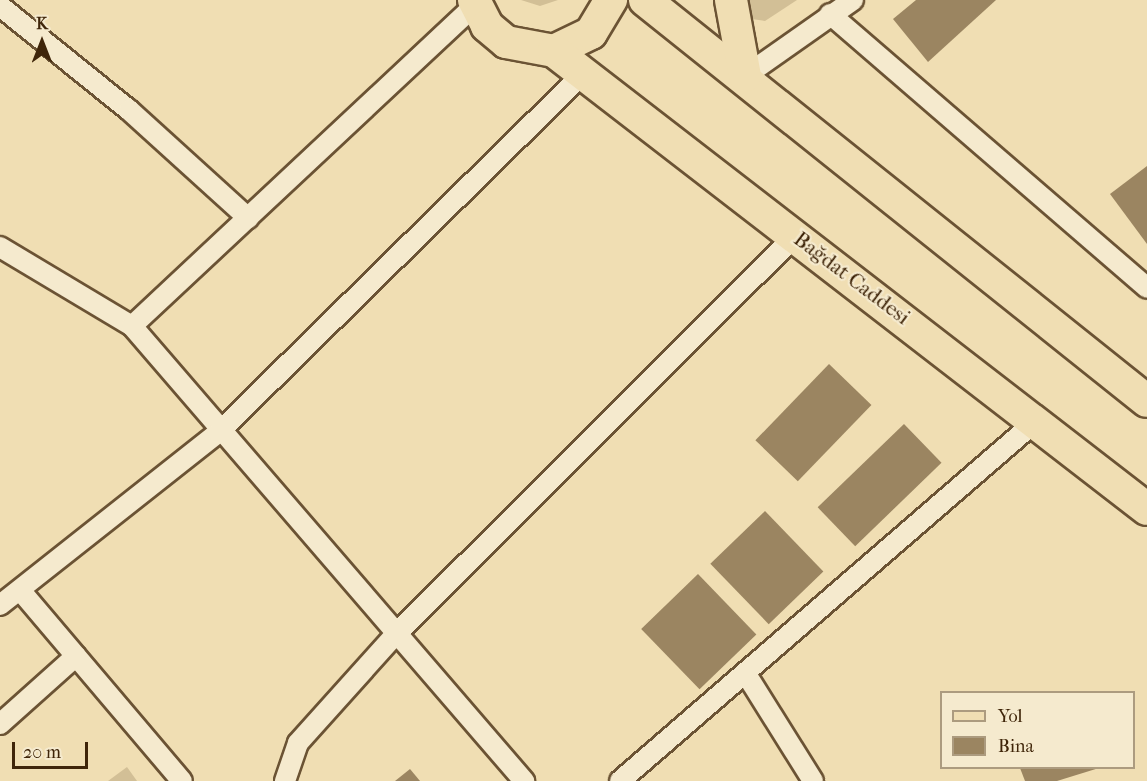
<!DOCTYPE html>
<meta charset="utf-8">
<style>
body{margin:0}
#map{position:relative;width:1147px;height:781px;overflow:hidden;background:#f0deb3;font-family:"IM FELL French Canon",serif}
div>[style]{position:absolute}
.green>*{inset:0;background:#d2bf96}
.building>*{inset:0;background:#9b8561;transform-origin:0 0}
.roads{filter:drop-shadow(2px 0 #6b5334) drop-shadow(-2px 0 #6b5334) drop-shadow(0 2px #6b5334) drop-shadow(0 -2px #6b5334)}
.minor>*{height:20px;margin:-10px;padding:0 10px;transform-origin:10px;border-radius:10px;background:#f5eace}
.primary>*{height:32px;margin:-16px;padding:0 16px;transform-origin:16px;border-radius:16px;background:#f0deb3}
span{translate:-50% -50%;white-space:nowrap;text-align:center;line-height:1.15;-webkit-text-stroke:4.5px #f5eace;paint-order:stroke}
.street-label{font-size:21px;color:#3f2509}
.legend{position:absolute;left:940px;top:691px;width:195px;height:78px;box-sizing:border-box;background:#f5eace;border:2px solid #ac9b7f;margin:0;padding:8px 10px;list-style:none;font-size:18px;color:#3f2509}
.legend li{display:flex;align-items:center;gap:12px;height:30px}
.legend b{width:30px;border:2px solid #ac9b7f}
.north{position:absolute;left:12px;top:12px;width:60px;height:60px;-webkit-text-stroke:4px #f5eace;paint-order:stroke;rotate:0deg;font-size:16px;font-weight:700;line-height:24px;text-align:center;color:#3f2509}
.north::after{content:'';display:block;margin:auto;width:21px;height:27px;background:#3f2509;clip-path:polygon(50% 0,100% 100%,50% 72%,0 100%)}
.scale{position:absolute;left:12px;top:742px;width:76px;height:27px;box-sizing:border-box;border:3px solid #3f2509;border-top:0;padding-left:8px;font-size:18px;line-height:21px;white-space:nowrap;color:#3f2509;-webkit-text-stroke:4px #f5eace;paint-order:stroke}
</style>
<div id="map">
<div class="green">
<div style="clip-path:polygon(521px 0,558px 0,540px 6px)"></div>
<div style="clip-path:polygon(747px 0,797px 0,765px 21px,752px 19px)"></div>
<div style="clip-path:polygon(127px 767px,137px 781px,108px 781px)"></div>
</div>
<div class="building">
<div style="clip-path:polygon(916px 0,996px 0,928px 62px,893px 19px)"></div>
<div style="clip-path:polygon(1147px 166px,1147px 244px,1110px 194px)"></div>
<div style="left:829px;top:364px;width:59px;height:106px;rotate:44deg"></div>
<div style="left:904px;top:424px;width:54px;height:120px;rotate:46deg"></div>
<div style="left:765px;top:511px;width:84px;height:76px;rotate:46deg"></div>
<div style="left:698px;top:574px;width:84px;height:79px;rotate:46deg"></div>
<div style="clip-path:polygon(1020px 768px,1099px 768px,1057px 781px,1025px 781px)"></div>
<div style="clip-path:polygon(410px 769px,420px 781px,395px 781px)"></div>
</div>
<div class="roads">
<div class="minor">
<div style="left:0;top:6px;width:166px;rotate:38.9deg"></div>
<div style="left:129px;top:110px;width:161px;rotate:42.2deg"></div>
<div style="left:830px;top:14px;width:419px;rotate:40.8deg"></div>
<div style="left:745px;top:76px;width:132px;rotate:-35.1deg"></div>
<div style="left:0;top:247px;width:154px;rotate:30.9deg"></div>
<div style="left:132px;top:326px;width:601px;rotate:49.25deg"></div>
<div style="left:132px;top:326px;width:470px;rotate:-43.1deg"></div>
<div style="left:20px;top:590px;width:250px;rotate:49.7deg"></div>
<div style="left:0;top:605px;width:278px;rotate:-38.3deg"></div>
<div style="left:218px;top:433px;width:516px;rotate:-44.53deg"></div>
<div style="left:746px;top:674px;width:126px;rotate:57.9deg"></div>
<div style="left:0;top:724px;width:102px;rotate:-41.8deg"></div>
<div style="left:285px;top:781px;width:40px;rotate:-71.1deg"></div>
<div style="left:298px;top:743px;width:144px;rotate:-48.1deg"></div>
<div style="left:394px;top:636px;width:568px;rotate:-44.93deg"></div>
<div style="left:620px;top:781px;width:550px;rotate:-40.87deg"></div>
</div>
<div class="primary">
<div style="left:474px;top:0;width:29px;rotate:63deg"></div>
<div style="left:487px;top:26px;width:25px;rotate:40deg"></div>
<div style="left:506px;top:42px;width:49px;rotate:10.6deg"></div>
<div style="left:554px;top:51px;width:41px;rotate:-25.9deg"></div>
<div style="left:591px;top:33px;width:39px;rotate:-59deg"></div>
<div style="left:645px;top:0;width:642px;rotate:38.62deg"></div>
<div style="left:731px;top:0;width:77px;rotate:79.6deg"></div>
<div style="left:554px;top:51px;width:749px;rotate:37.68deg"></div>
</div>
</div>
<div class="street-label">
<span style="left:852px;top:278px;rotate:37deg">Bağdat Caddesi</span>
</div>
<ul class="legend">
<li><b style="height:8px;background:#f0deb3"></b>Yol</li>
<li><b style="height:16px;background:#9b8561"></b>Bina</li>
</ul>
<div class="north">K</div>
<div class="scale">20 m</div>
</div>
